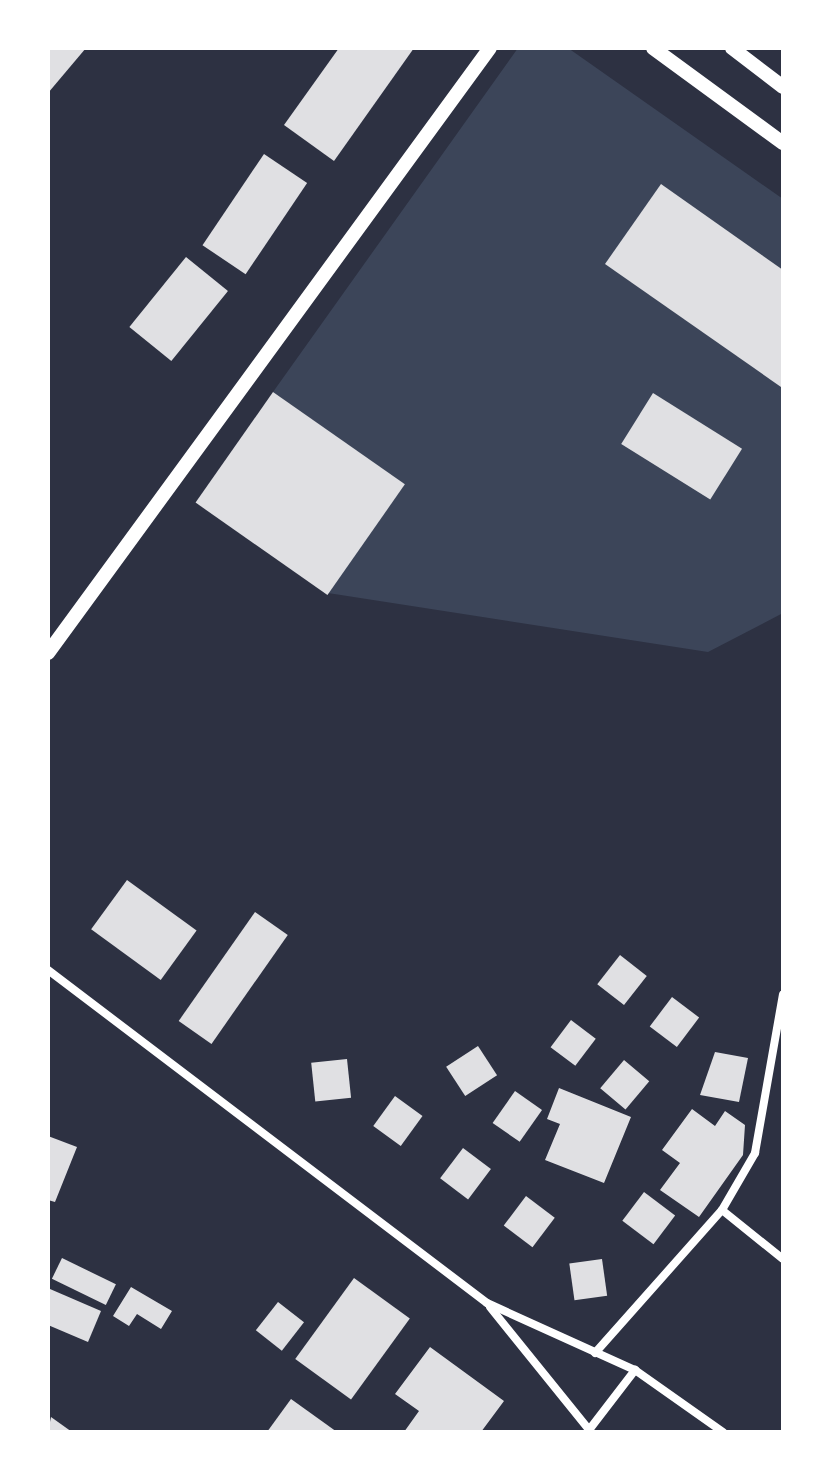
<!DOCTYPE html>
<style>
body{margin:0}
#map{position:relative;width:831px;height:1480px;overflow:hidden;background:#2d3142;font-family:Mulish,sans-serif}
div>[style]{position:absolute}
.green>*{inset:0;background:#3c4559}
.building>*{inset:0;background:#e0e0e3;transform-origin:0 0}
.minor>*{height:8px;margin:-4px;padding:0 4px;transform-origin:4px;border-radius:4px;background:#fff}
.tertiary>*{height:14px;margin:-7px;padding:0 7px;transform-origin:7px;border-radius:7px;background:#fff}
span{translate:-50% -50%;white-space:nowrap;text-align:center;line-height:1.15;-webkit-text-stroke:7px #fff;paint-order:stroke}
.frame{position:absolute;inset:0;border:50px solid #fff;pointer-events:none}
</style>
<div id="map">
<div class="green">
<div style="clip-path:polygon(518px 48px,568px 48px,783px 199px,783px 613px,708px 652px,328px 593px,404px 485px,273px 392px)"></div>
</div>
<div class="building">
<div style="clip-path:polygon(48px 48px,86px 48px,48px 93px)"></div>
<div style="clip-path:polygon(339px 48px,414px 48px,334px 161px,284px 125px)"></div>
<div style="left:264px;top:154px;width:52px;height:110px;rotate:34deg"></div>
<div style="clip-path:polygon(661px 184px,783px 270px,781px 387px,605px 264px)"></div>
<div style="left:186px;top:257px;width:54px;height:90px;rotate:39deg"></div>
<div style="left:273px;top:392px;width:161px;height:135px;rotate:35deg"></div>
<div style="left:653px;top:393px;width:105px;height:60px;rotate:32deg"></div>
<div style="left:127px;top:880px;width:86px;height:61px;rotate:36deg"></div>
<div style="left:255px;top:912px;width:40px;height:133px;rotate:35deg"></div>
<div style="left:620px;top:955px;width:34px;height:37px;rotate:38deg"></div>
<div style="left:672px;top:997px;width:34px;height:37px;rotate:37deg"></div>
<div style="left:571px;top:1020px;width:31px;height:34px;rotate:37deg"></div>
<div style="left:478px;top:1046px;width:35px;height:38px;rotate:57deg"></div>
<div style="clip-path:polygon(715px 1052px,748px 1058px,739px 1102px,700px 1095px)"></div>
<div style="left:347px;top:1059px;width:39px;height:36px;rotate:84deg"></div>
<div style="left:624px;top:1060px;width:33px;height:37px;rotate:40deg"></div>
<div style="clip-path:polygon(559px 1088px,631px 1117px,604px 1183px,545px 1160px,560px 1124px,547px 1119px)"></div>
<div style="left:515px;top:1091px;width:33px;height:39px;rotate:35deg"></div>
<div style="left:395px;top:1096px;width:34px;height:37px;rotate:36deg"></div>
<div style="clip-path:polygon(692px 1109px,715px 1126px,725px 1111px,745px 1125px,743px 1155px,699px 1217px,660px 1190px,680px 1163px,662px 1150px)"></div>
<div style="clip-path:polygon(48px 1136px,77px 1147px,55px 1202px,48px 1200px)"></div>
<div style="left:463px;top:1148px;width:35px;height:38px;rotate:37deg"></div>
<div style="left:644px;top:1192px;width:39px;height:36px;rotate:37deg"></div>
<div style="left:526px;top:1196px;width:36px;height:37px;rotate:37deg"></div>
<div style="left:62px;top:1258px;width:60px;height:23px;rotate:26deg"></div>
<div style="left:602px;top:1259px;width:37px;height:33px;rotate:82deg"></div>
<div style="left:354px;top:1278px;width:69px;height:100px;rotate:36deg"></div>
<div style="clip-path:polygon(131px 1287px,172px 1311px,161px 1329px,137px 1314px,129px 1326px,113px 1316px)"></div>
<div style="clip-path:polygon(50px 1289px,101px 1311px,88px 1342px,48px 1325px)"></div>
<div style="left:278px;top:1302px;width:33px;height:36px;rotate:38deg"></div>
<div style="clip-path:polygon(430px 1347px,504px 1401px,481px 1432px,404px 1432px,419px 1411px,395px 1394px)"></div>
<div style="clip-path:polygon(291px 1399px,337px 1432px,267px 1432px)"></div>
<div style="clip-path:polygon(51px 1417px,72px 1432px,48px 1432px)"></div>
</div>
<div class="minor">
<div style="left:48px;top:970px;width:551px;rotate:37.18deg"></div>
<div style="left:487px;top:1303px;width:162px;rotate:24.4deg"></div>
<div style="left:635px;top:1370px;width:108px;rotate:35.2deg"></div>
<div style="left:722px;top:1210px;width:66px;rotate:-59.9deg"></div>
<div style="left:755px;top:1153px;width:161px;rotate:-80deg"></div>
<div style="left:490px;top:1307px;width:161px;rotate:51.1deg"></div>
<div style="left:595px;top:1353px;width:191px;rotate:-48.4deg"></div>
<div style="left:722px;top:1210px;width:78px;rotate:38.8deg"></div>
<div style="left:589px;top:1430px;width:76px;rotate:-52.5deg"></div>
</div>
<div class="tertiary">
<div style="left:653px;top:48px;width:161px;rotate:36.2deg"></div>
<div style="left:732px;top:48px;width:64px;rotate:37.4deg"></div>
<div style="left:48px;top:653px;width:749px;rotate:-53.85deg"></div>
</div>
<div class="frame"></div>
</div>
